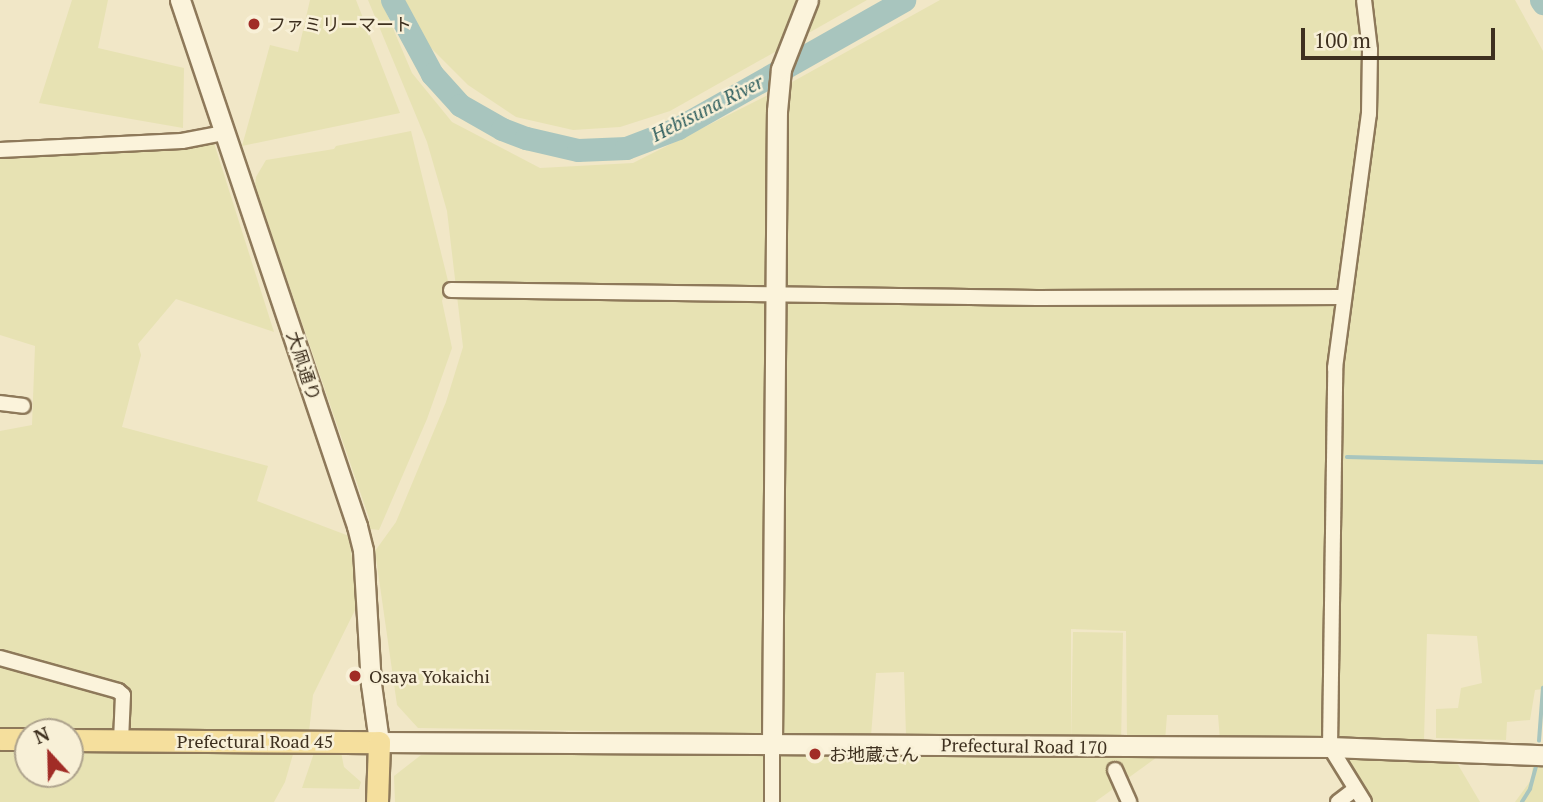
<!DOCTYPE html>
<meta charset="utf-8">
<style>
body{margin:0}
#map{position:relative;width:1543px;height:802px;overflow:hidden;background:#f1e7c7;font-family:"PT Serif","Noto Sans JP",serif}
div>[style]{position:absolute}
.farmland>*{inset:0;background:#e7e2b3;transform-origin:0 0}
.stream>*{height:3.5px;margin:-1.75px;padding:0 1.75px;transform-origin:1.75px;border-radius:1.75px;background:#a8c5be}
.river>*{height:23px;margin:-11.5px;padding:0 11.5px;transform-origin:11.5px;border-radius:11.5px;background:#a8c5be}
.roads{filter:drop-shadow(2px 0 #8e795a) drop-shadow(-2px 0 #8e795a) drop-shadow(0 2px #8e795a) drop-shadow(0 -2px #8e795a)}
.street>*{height:14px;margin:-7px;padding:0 7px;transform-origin:7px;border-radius:7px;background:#fbf3db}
.secondary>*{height:19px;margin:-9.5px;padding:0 9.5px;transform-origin:9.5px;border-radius:9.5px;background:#fbf3db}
.primary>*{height:21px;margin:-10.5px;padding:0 10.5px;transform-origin:10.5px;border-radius:10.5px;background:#f5df9d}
.dots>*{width:19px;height:19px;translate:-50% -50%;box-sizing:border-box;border:4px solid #f8f0d7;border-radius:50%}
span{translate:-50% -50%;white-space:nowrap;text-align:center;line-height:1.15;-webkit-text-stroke:5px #f8f0d7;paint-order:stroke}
.poi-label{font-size:18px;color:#3e301f}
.left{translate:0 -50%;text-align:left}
.street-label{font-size:18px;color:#3e301f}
.water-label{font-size:19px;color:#2e5e5e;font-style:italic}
.north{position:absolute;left:14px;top:718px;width:70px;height:70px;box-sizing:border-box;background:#f8f0d7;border:2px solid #aea38d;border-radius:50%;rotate:338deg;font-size:19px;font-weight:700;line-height:28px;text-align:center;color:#3e301f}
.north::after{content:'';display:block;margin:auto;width:24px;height:32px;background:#a12c26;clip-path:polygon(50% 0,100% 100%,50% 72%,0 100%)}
.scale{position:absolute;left:1301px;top:28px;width:194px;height:32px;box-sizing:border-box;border:4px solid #3e301f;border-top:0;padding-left:9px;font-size:21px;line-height:24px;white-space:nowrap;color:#3e301f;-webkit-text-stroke:5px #f8f0d7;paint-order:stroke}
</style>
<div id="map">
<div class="farmland">
<div style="clip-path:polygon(72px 0,108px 0,98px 48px,184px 68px,183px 128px,39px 103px)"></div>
<div style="clip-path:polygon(310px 0,356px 0,400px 113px,242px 146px,270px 45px,298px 52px)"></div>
<div style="clip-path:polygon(368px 0,381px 0,412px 73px,452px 122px,540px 168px,633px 163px,774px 92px,940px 0,1515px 0,1543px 51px,1543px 689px,1535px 690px,1530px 720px,1507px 722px,1506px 740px,1436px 738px,1436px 709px,1458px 708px,1461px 688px,1482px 683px,1477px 636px,1427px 634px,1424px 740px,1220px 740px,1218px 715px,1167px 715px,1165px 741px,1127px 739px,1126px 631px,1071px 629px,1071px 736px,906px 735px,904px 672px,876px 673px,871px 736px,418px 728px,397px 705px,375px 551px,396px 522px,446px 402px,463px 347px,447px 211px,427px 142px)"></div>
<div style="clip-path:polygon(404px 0,867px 0,670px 111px,620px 127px,573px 130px,516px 117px,468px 85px,418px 35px)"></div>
<div style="clip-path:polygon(411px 131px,448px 281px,442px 301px,452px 348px,427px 419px,379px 530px,370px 529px,369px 518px,255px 186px,256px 177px,266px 160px,334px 149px,336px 146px)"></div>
<div style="clip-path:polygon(evenodd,182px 141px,214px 143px,274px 332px,176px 299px,138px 344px,141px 355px,122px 427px,268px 466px,257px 501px,349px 536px,358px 604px,313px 695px,309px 732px,300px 730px,285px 782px,274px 802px,0 802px,0 431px,32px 425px,35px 346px,0 335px,0 151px,91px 155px,182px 141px,28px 732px,70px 732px,70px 774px,28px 774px,28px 732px)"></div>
<div style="left:1073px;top:632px;width:50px;height:106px;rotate:1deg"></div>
<div style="clip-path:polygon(772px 743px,1171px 747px,1095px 802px,395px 802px,394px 776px,421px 755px)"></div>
<div style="clip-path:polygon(1330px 747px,1450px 751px,1480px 802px,1364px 802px)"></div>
<div style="clip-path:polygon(341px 752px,344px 767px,361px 782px,359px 789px,302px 788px,314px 753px)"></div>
<div style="clip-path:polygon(1533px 755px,1543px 755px,1543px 802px,1515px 802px,1532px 779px)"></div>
</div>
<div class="stream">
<div style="left:1347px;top:457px;width:196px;rotate:1.5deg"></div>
<div style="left:1539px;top:741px;width:53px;rotate:-85.7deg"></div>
<div style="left:1522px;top:802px;width:15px;rotate:-58deg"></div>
<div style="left:1530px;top:789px;width:28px;rotate:-75deg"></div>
</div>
<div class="river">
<div style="left:392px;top:0;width:84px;rotate:61.6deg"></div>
<div style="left:432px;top:74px;width:42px;rotate:47.9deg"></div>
<div style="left:460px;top:105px;width:48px;rotate:29.7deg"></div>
<div style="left:502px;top:129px;width:26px;rotate:21deg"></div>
<div style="left:526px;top:138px;width:53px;rotate:13deg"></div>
<div style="left:578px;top:150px;width:48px;rotate:-2.4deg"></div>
<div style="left:626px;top:148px;width:56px;rotate:-21deg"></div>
<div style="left:678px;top:128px;width:260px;rotate:-29.5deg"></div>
<div style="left:1541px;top:0;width:4px;rotate:56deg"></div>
</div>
<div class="roads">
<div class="street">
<div style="left:0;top:150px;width:182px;rotate:-2.8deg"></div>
<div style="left:182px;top:141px;width:43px;rotate:-10.8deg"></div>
<div style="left:451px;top:290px;width:586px;rotate:0.78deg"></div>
<div style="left:1037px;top:298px;width:306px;rotate:-0.2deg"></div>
<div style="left:0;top:403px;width:23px;rotate:7deg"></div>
<div style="left:0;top:658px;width:123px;rotate:15.6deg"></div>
<div style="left:118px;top:691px;width:6px;rotate:39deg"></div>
<div style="left:123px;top:695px;width:46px;rotate:92.5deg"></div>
<div style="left:772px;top:743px;width:59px;rotate:90deg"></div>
<div style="left:1115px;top:770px;width:35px;rotate:66deg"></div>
<div style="left:1338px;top:802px;width:21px;rotate:-37deg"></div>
<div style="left:1364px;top:802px;width:65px;rotate:-121.7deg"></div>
<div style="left:1330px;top:747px;width:379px;rotate:-89.2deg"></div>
<div style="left:1335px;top:368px;width:256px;rotate:-82.4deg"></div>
<div style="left:1369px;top:114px;width:64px;rotate:-89.1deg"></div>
<div style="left:1370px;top:50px;width:50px;rotate:-96.8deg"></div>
</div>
<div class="secondary">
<div style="left:180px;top:0;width:555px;rotate:71.4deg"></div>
<div style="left:357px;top:526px;width:25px;rotate:76deg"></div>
<div style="left:363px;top:550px;width:134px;rotate:86.6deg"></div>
<div style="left:371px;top:684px;width:59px;rotate:82.1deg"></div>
<div style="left:379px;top:742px;width:951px;rotate:0.3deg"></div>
<div style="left:1330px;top:747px;width:213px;rotate:2.2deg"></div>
<div style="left:772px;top:743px;width:632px;rotate:-89.55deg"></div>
<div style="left:777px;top:111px;width:42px;rotate:-84.6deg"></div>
<div style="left:781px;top:69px;width:74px;rotate:-68.6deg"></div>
</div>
<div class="primary">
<div style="left:0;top:739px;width:28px"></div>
<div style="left:70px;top:740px;width:309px;rotate:0.4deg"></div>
<div style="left:379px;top:742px;width:60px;rotate:91.9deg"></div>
</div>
</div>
<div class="dots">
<div style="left:254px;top:24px;background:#a12c26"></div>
<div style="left:355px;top:676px;background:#a12c26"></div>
<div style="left:815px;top:754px;background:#a12c26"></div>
</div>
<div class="poi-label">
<span class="left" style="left:268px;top:24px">ファミリーマート</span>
<span class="left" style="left:369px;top:676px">Osaya Yokaichi</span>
<span class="left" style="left:829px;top:754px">お地蔵さん</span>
</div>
<div class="street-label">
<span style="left:304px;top:366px;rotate:72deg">大凧通り</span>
<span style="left:255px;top:741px">Prefectural Road 45</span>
<span style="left:1024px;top:746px;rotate:1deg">Prefectural Road 170</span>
</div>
<div class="water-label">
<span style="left:707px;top:108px;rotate:-27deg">Hebisuna River</span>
</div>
<div class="north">N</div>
<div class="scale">100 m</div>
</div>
